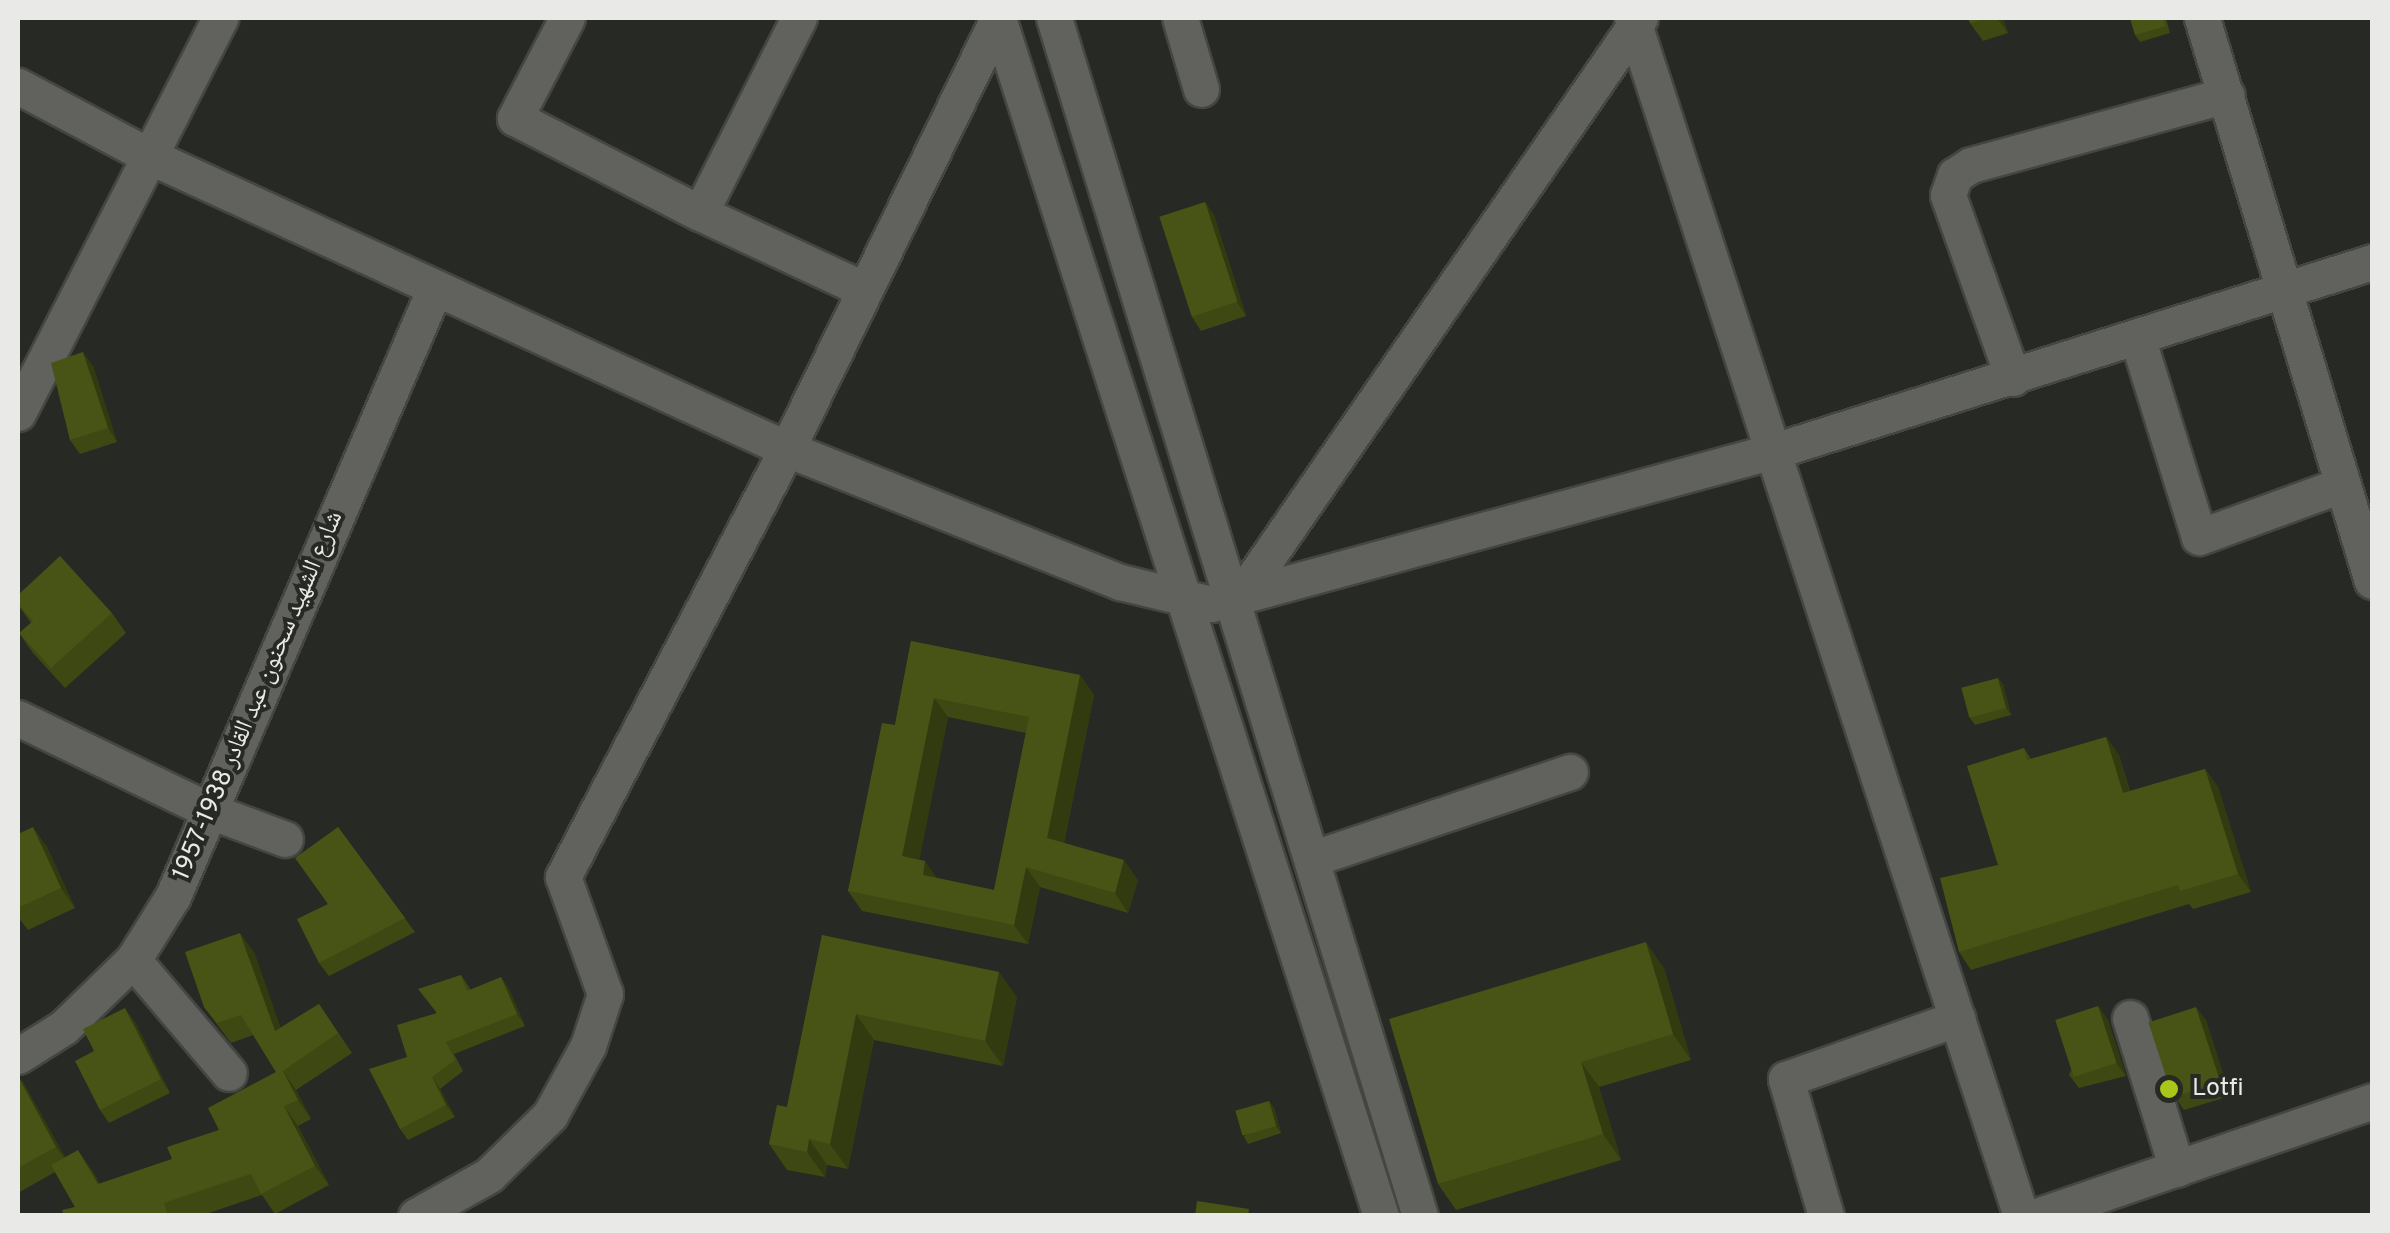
<!DOCTYPE html>
<meta charset="utf-8">
<style>
body{margin:0}
#map{position:relative;width:2390px;height:1233px;overflow:hidden;background:#272924;font-family:Overpass,"Noto Naskh Arabic",sans-serif}
div>[style]{position:absolute}
.roads{filter:drop-shadow(2px 0 #444641) drop-shadow(-2px 0 #444641) drop-shadow(0 2px #444641) drop-shadow(0 -2px #444641)}
.minor>*{height:35px;margin:-17.5px;padding:0 17.5px;transform-origin:17.5px;border-radius:17.5px;background:#61625d}
.wall>*{inset:0;background:#3d4812}
.shaded-wall>*{inset:0;background:#323b0f}
.building>*{inset:0;background:#475415;transform-origin:0 0}
.dots>*{width:28px;height:28px;translate:-50% -50%;box-sizing:border-box;border:5px solid #272924;border-radius:50%}
span{translate:-50% -50%;white-space:nowrap;text-align:center;line-height:1.15;-webkit-text-stroke:8px #272924;paint-order:stroke}
.street-label{font-size:25px;color:#e9eae7}
.poi-label{font-size:25px;color:#e9eae7}
.left{translate:0 -50%;text-align:left}
.frame{position:absolute;inset:0;border:20px solid #e9eae7;pointer-events:none}
</style>
<div id="map">
<div class="roads">
<div class="minor">
<div style="left:567px;top:18px;width:113px;rotate:117.5deg"></div>
<div style="left:515px;top:118px;width:208px;rotate:27.2deg"></div>
<div style="left:700px;top:213px;width:219px;rotate:-63.1deg"></div>
<div style="left:998px;top:18px;width:1258px;rotate:72.27deg"></div>
<div style="left:1054px;top:18px;width:1253px;rotate:73.01deg"></div>
<div style="left:1180px;top:18px;width:74px;rotate:73.5deg"></div>
<div style="left:1632px;top:18px;width:1260px;rotate:72.01deg"></div>
<div style="left:2202px;top:18px;width:588px;rotate:73.2deg"></div>
<div style="left:18px;top:86px;width:149px;rotate:28.1deg"></div>
<div style="left:149px;top:156px;width:702px;rotate:24.67deg"></div>
<div style="left:787px;top:449px;width:359px;rotate:21.8deg"></div>
<div style="left:1120px;top:582px;width:94px;rotate:13.6deg"></div>
<div style="left:1211px;top:604px;width:587px;rotate:-15.22deg"></div>
<div style="left:1777px;top:450px;width:624px;rotate:-17.53deg"></div>
<div style="left:700px;top:213px;width:182px;rotate:25deg"></div>
<div style="left:2138px;top:340px;width:206px;rotate:72.8deg"></div>
<div style="left:2199px;top:537px;width:151px;rotate:-20.1deg"></div>
<div style="left:2013px;top:378px;width:194px;rotate:-109.6deg"></div>
<div style="left:1948px;top:195px;width:21px;rotate:-71deg"></div>
<div style="left:1955px;top:175px;width:19px;rotate:-32deg"></div>
<div style="left:1971px;top:165px;width:265px;rotate:-15.3deg"></div>
<div style="left:18px;top:413px;width:444px;rotate:-62.9deg"></div>
<div style="left:1238px;top:600px;width:707px;rotate:-55.37deg"></div>
<div style="left:18px;top:718px;width:213px;rotate:25.8deg"></div>
<div style="left:210px;top:811px;width:80px;rotate:20.5deg"></div>
<div style="left:1314px;top:858px;width:270px;rotate:-18.6deg"></div>
<div style="left:133px;top:960px;width:148px;rotate:49.7deg"></div>
<div style="left:2130px;top:1018px;width:158px;rotate:72.7deg"></div>
<div style="left:18px;top:1056px;width:54px;rotate:-32.2deg"></div>
<div style="left:64px;top:1027px;width:96px;rotate:-44.2deg"></div>
<div style="left:133px;top:960px;width:75px;rotate:-58deg"></div>
<div style="left:173px;top:896px;width:662px;rotate:-66.69deg"></div>
<div style="left:416px;top:1216px;width:84px;rotate:-29.3deg"></div>
<div style="left:489px;top:1175px;width:86px;rotate:-44.5deg"></div>
<div style="left:550px;top:1115px;width:79px;rotate:-61.2deg"></div>
<div style="left:588px;top:1046px;width:55px;rotate:-71.9deg"></div>
<div style="left:605px;top:994px;width:124px;rotate:-109.7deg"></div>
<div style="left:563px;top:877px;width:483px;rotate:-62.4deg"></div>
<div style="left:787px;top:449px;width:480px;rotate:-63.9deg"></div>
<div style="left:1826px;top:1216px;width:143px;rotate:-106.3deg"></div>
<div style="left:1786px;top:1079px;width:182px;rotate:-19.5deg"></div>
<div style="left:2037px;top:1216px;width:354px;rotate:-18.9deg"></div>
</div>
</div>
<div class="wall">
<div style="clip-path:polygon(1968px 18px,2003px 18px,2008px 33px,1983px 41px,1970px 23px)"></div>
<div style="clip-path:polygon(2130px 18px,2166px 18px,2170px 33px,2140px 42px,2135px 35px)"></div>
<div style="clip-path:polygon(1205px 202px,1214px 215px,1246px 316px,1201px 331px,1192px 317px)"></div>
<div style="clip-path:polygon(93px 366px,117px 442px,80px 454px,70px 440px)"></div>
<div style="clip-path:polygon(18px 595px,112px 613px,126px 633px,65px 688px,33px 653px,19px 633px,31px 623px,18px 605px)"></div>
<div style="clip-path:polygon(evenodd,911px 641px,1080px 675px,1094px 695px,1064px 843px,1138px 880px,1128px 913px,1040px 887px,1028px 944px,862px 911px,848px 891px,895px 725px,911px 641px,948px 717px,1026px 733px,994px 890px,937px 878px,919px 860px,948px 717px)"></div>
<div style="clip-path:polygon(2003px 684px,2011px 715px,1975px 725px,1970px 718px)"></div>
<div style="clip-path:polygon(2106px 737px,2119px 755px,2130px 791px,2205px 769px,2218px 787px,2251px 892px,2193px 909px,2189px 904px,1971px 970px,1959px 952px,1998px 865px,2024px 748px,2031px 759px)"></div>
<div style="clip-path:polygon(338px 827px,415px 932px,329px 976px,319px 963px)"></div>
<div style="clip-path:polygon(18px 834px,47px 847px,75px 908px,28px 930px,18px 917px)"></div>
<div style="clip-path:polygon(822px 935px,1017px 997px,1003px 1066px,874px 1040px,848px 1169px,827px 1165px,825px 1177px,787px 1170px,769px 1144px,787px 1107px)"></div>
<div style="clip-path:polygon(254px 952px,280px 1028px,319px 1004px,352px 1053px,296px 1090px,311px 1119px,298px 1126px,329px 1185px,275px 1214px,262px 1195px,200px 1216px,64px 1216px,75px 1207px,55px 1172px,18px 1193px,18px 1077px,23px 1082px,65px 1157px,92px 1170px,100px 1184px,172px 1159px,219px 1130px,276px 1072px,253px 1035px,231px 1043px,204px 1007px)"></div>
<div style="clip-path:polygon(1664px 968px,1691px 1060px,1599px 1087px,1621px 1160px,1456px 1210px,1438px 1184px)"></div>
<div style="clip-path:polygon(461px 975px,471px 990px,501px 977px,509px 989px,525px 1026px,454px 1054px,463px 1071px,440px 1089px,455px 1117px,408px 1140px,400px 1129px,407px 1057px)"></div>
<div style="clip-path:polygon(2098px 1006px,2108px 1020px,2126px 1076px,2079px 1088px,2069px 1075px)"></div>
<div style="clip-path:polygon(2206px 1020px,2230px 1096px,2184px 1110px,2174px 1096px)"></div>
<div style="clip-path:polygon(135px 1022px,170px 1093px,109px 1123px,100px 1110px,94px 1051px)"></div>
<div style="clip-path:polygon(1269px 1101px,1274px 1108px,1281px 1133px,1248px 1144px,1244px 1137px)"></div>
</div>
<div class="shaded-wall">
<div style="clip-path:polygon(1997px 18px,2003px 18px,2008px 33px)"></div>
<div style="clip-path:polygon(1205px 202px,1214px 215px,1246px 316px,1237px 302px)"></div>
<div style="clip-path:polygon(83px 352px,93px 366px,117px 442px,108px 428px)"></div>
<div style="clip-path:polygon(1080px 675px,1094px 695px,1061px 857px,1047px 838px)"></div>
<div style="clip-path:polygon(1998px 678px,2003px 684px,2011px 715px,2006px 708px)"></div>
<div style="clip-path:polygon(934px 698px,948px 717px,916px 876px,902px 856px)"></div>
<div style="clip-path:polygon(2106px 737px,2119px 755px,2135px 811px,2123px 793px)"></div>
<div style="clip-path:polygon(2205px 769px,2218px 787px,2251px 892px,2238px 874px)"></div>
<div style="clip-path:polygon(33px 827px,47px 847px,75px 908px,61px 888px)"></div>
<div style="clip-path:polygon(1124px 860px,1138px 880px,1128px 913px,1115px 893px)"></div>
<div style="clip-path:polygon(925px 861px,939px 881px,923px 875px)"></div>
<div style="clip-path:polygon(1026px 867px,1040px 887px,1028px 944px,1014px 925px)"></div>
<div style="clip-path:polygon(240px 933px,254px 952px,289px 1051px,275px 1031px)"></div>
<div style="clip-path:polygon(1646px 942px,1664px 968px,1691px 1060px,1673px 1034px)"></div>
<div style="clip-path:polygon(999px 972px,1017px 997px,1003px 1066px,985px 1041px)"></div>
<div style="clip-path:polygon(501px 977px,509px 989px,525px 1026px,517px 1014px)"></div>
<div style="clip-path:polygon(2098px 1006px,2108px 1020px,2126px 1076px,2116px 1063px)"></div>
<div style="clip-path:polygon(2196px 1007px,2206px 1020px,2230px 1096px,2220px 1082px)"></div>
<div style="clip-path:polygon(125px 1008px,135px 1022px,170px 1093px,161px 1079px)"></div>
<div style="clip-path:polygon(856px 1014px,874px 1040px,848px 1169px,830px 1144px)"></div>
<div style="clip-path:polygon(1581px 1062px,1599px 1087px,1621px 1160px,1603px 1134px)"></div>
<div style="clip-path:polygon(283px 1071px,296px 1090px,311px 1119px,298px 1100px)"></div>
<div style="clip-path:polygon(18px 1075px,23px 1082px,69px 1164px,56px 1147px)"></div>
<div style="clip-path:polygon(432px 1077px,440px 1089px,455px 1117px,446px 1105px)"></div>
<div style="clip-path:polygon(1269px 1101px,1274px 1108px,1281px 1133px,1276px 1126px)"></div>
<div style="clip-path:polygon(284px 1106px,298px 1126px,329px 1185px,315px 1166px)"></div>
<div style="clip-path:polygon(809px 1139px,827px 1165px,825px 1177px,807px 1152px)"></div>
<div style="clip-path:polygon(78px 1150px,92px 1170px,111px 1204px,98px 1184px)"></div>
</div>
<div class="building">
<div style="clip-path:polygon(1968px 18px,1987px 18px,1970px 23px)"></div>
<div style="clip-path:polygon(2130px 18px,2163px 18px,2166px 26px,2135px 35px)"></div>
<div style="left:1205px;top:202px;width:105px;height:48px;rotate:72deg"></div>
<div style="clip-path:polygon(83px 352px,108px 428px,70px 440px,51px 363px)"></div>
<div style="clip-path:polygon(60px 556px,112px 613px,51px 668px,19px 633px,33px 621px,18px 604px,18px 595px)"></div>
<div style="clip-path:polygon(evenodd,911px 641px,1080px 675px,1047px 838px,1124px 860px,1115px 893px,1026px 867px,1014px 925px,848px 891px,882px 723px,895px 725px,911px 641px,934px 698px,1029px 717px,994px 890px,923px 875px,925px 861px,902px 856px,934px 698px)"></div>
<div style="left:1998px;top:678px;width:31px;height:38px;rotate:75deg"></div>
<div style="clip-path:polygon(2106px 737px,2123px 793px,2205px 769px,2238px 874px,2180px 891px,2178px 885px,1959px 952px,1940px 878px,1998px 865px,1967px 766px,2024px 748px,2027px 760px)"></div>
<div style="clip-path:polygon(33px 827px,61px 888px,18px 908px,18px 834px)"></div>
<div style="clip-path:polygon(338px 827px,405px 918px,319px 963px,297px 919px,328px 904px,295px 858px)"></div>
<div style="clip-path:polygon(240px 933px,275px 1031px,319px 1004px,338px 1033px,283px 1071px,298px 1100px,284px 1106px,315px 1166px,261px 1194px,251px 1174px,164px 1203px,168px 1216px,64px 1216px,62px 1210px,75px 1207px,51px 1165px,78px 1150px,98px 1184px,172px 1159px,167px 1147px,219px 1130px,208px 1108px,276px 1072px,241px 1015px,217px 1023px,204px 1007px,185px 952px)"></div>
<div style="clip-path:polygon(822px 935px,999px 972px,985px 1041px,856px 1014px,830px 1144px,809px 1139px,807px 1152px,769px 1144px,777px 1105px,787px 1107px)"></div>
<div style="clip-path:polygon(1646px 942px,1673px 1034px,1581px 1062px,1603px 1134px,1438px 1184px,1389px 1019px)"></div>
<div style="clip-path:polygon(461px 975px,467px 991px,501px 977px,517px 1014px,446px 1042px,455px 1060px,432px 1077px,446px 1105px,400px 1129px,369px 1069px,407px 1057px,397px 1025px,437px 1013px,418px 989px)"></div>
<div style="left:2098px;top:1006px;width:60px;height:45px;rotate:72deg"></div>
<div style="left:2196px;top:1007px;width:79px;height:50px;rotate:72deg"></div>
<div style="clip-path:polygon(125px 1008px,161px 1079px,100px 1110px,75px 1061px,94px 1051px,83px 1029px)"></div>
<div style="clip-path:polygon(18px 1077px,56px 1147px,18px 1168px)"></div>
<div style="left:1269px;top:1101px;width:26px;height:35px;rotate:74deg"></div>
<div style="clip-path:polygon(1197px 1201px,1249px 1209px,1248px 1216px,1195px 1216px)"></div>
</div>
<div class="dots">
<div style="left:2169px;top:1089px;background:#a9c71b"></div>
</div>
<div class="street-label">
<span style="left:259px;top:696px;rotate:-67deg">شارع الشهيد سحنون عبد القادر 1938-1957</span>
</div>
<div class="poi-label">
<span class="left" style="left:2192px;top:1089px">Lotfi</span>
</div>
<div class="frame"></div>
</div>
